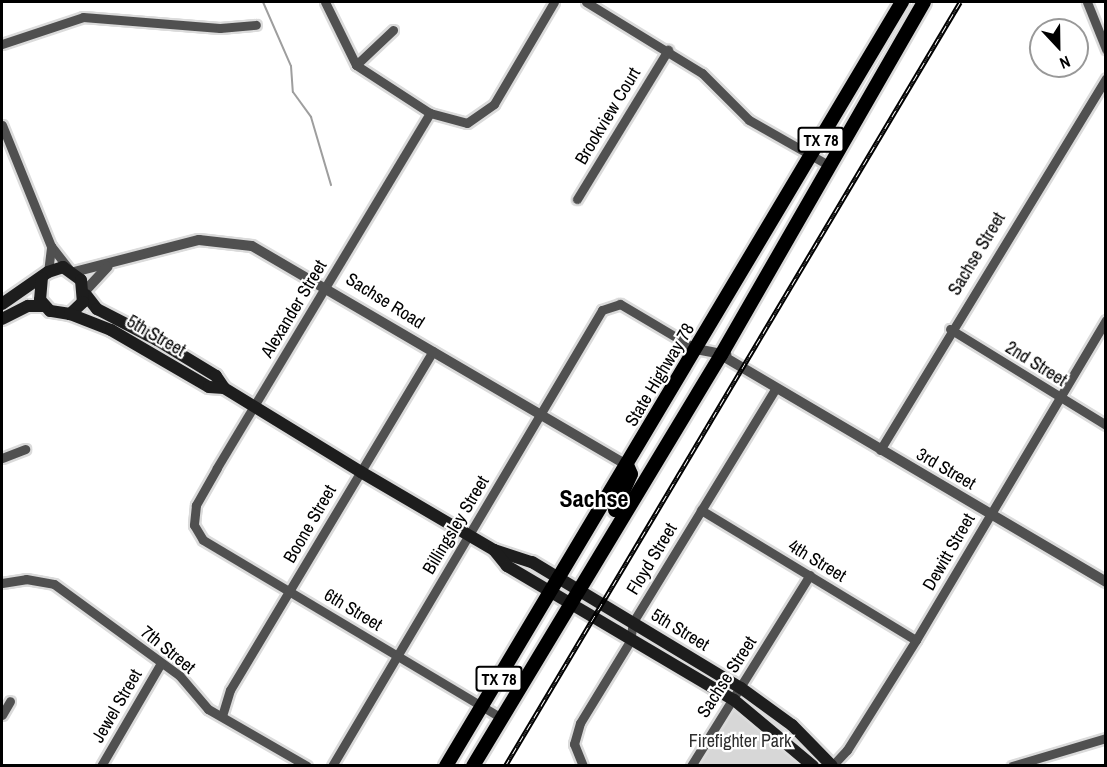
<!DOCTYPE html>
<style>
body{margin:0}
#map{position:relative;width:1107px;height:767px;overflow:hidden;background:#fff;font-family:"Archivo Narrow",sans-serif}
div>[style]{position:absolute}
.green>*{inset:0;background:#d7d7d7}
.stream>*{height:2px;margin:-1px;padding:0 1px;transform-origin:1px;border-radius:1px;background:#9e9e9e}
.roads{filter:drop-shadow(2px 0 #dbdbdb) drop-shadow(-2px 0 #dbdbdb) drop-shadow(0 2px #dbdbdb) drop-shadow(0 -2px #dbdbdb)}
.minor>*{height:9px;margin:-4.5px;padding:0 4.5px;transform-origin:4.5px;border-radius:4.5px;background:#505050}
.tertiary>*{height:10px;margin:-5px;padding:0 5px;transform-origin:5px;border-radius:5px;background:#505050}
.secondary>*{height:12px;margin:-6px;padding:0 6px;transform-origin:6px;border-radius:6px;background:#1d1d1d}
.primary>*{height:14px;margin:-7px;padding:0 7px;transform-origin:7px;border-radius:7px;background:#000}
.rail>*{height:4.5px;margin-top:-2.25px;transform-origin:0;background:repeating-linear-gradient(90deg,#fff 0 7px,#000 0 14px);box-sizing:border-box;border-block:2px solid #000}
span{translate:-50% -50%;white-space:nowrap;text-align:center;line-height:1.15;-webkit-text-stroke:4.5px #fff;paint-order:stroke}
.shield-label span{padding:2px 4px;background:#fff;border:2px solid;border-radius:4px;-webkit-text-stroke-width:0}
.shield-label{font-size:16px;color:#000;font-weight:700}
.street-label{font-size:18px;color:#000}
.park-label{font-size:18px;color:#2e2e2e}
.district-label{font-size:24px;color:#000;font-weight:700}
.frame{position:absolute;inset:0;border:3px solid #000;pointer-events:none}
.north{position:absolute;left:1029px;top:18px;width:60px;height:60px;box-sizing:border-box;background:#fff;border:2px solid #999;border-radius:50%;rotate:158deg;font-size:16px;font-weight:700;line-height:24px;text-align:center;color:#000}
.north::after{content:'';display:block;margin:auto;width:21px;height:27px;background:#000;clip-path:polygon(50% 0,100% 100%,50% 72%,0 100%)}
</style>
<div id="map">
<div class="green">
<div style="clip-path:polygon(736px 707px,806px 766px,696px 766px)"></div>
</div>
<div class="stream">
<div style="left:263px;top:2px;width:70px;rotate:66.4deg"></div>
<div style="left:291px;top:66px;width:26px;rotate:86deg"></div>
<div style="left:293px;top:92px;width:31px;rotate:54deg"></div>
<div style="left:311px;top:117px;width:71px;rotate:73.6deg"></div>
</div>
<div class="roads">
<div class="minor">
<div style="left:325px;top:2px;width:70px;rotate:63.8deg"></div>
<div style="left:356px;top:65px;width:88px;rotate:33deg"></div>
<div style="left:430px;top:113px;width:38px;rotate:15deg"></div>
<div style="left:467px;top:123px;width:33px;rotate:-35deg"></div>
<div style="left:494px;top:104px;width:118px;rotate:-59.5deg"></div>
<div style="left:586px;top:2px;width:136px;rotate:31.5deg"></div>
<div style="left:702px;top:73px;width:66px;rotate:45deg"></div>
<div style="left:749px;top:120px;width:93px;rotate:29.6deg"></div>
<div style="left:1087px;top:2px;width:51px;rotate:68deg"></div>
<div style="left:2px;top:44px;width:85px;rotate:-18.4deg"></div>
<div style="left:83px;top:17px;width:137px;rotate:4.6deg"></div>
<div style="left:220px;top:28px;width:36px;rotate:-5deg"></div>
<div style="left:356px;top:65px;width:51px;rotate:-43.4deg"></div>
<div style="left:430px;top:113px;width:414px;rotate:121deg"></div>
<div style="left:217px;top:468px;width:43px;rotate:119.6deg"></div>
<div style="left:196px;top:505px;width:20px;rotate:96deg"></div>
<div style="left:194px;top:525px;width:17px;rotate:59deg"></div>
<div style="left:203px;top:540px;width:348px;rotate:30.8deg"></div>
<div style="left:2px;top:125px;width:131px;rotate:68deg"></div>
<div style="left:51px;top:246px;width:31px;rotate:52deg"></div>
<div style="left:577px;top:199px;width:175px;rotate:-58.6deg"></div>
<div style="left:48px;top:272px;width:26px;rotate:-83deg"></div>
<div style="left:950px;top:329px;width:183px;rotate:31.6deg"></div>
<div style="left:880px;top:450px;width:435px;rotate:-58.7deg"></div>
<div style="left:2px;top:458px;width:25px;rotate:-21deg"></div>
<div style="left:701px;top:510px;width:251px;rotate:31.2deg"></div>
<div style="left:2px;top:583px;width:24px;rotate:-9deg"></div>
<div style="left:26px;top:579px;width:28px;rotate:10deg"></div>
<div style="left:54px;top:584px;width:155px;rotate:36.1deg"></div>
<div style="left:179px;top:675px;width:45px;rotate:49.5deg"></div>
<div style="left:208px;top:709px;width:114px;rotate:29.9deg"></div>
<div style="left:2px;top:715px;width:16px;rotate:-60deg"></div>
<div style="left:222px;top:716px;width:27px;rotate:-73deg"></div>
<div style="left:230px;top:690px;width:395px;rotate:-59.1deg"></div>
<div style="left:101px;top:766px;width:119px;rotate:-59.8deg"></div>
<div style="left:332px;top:766px;width:530px;rotate:-59.37deg"></div>
<div style="left:602px;top:310px;width:19px;rotate:-18deg"></div>
<div style="left:620px;top:304px;width:88px;rotate:30.6deg"></div>
<div style="left:583px;top:766px;width:24px;rotate:-112deg"></div>
<div style="left:574px;top:744px;width:22px;rotate:-74deg"></div>
<div style="left:580px;top:723px;width:96px;rotate:-58.6deg"></div>
<div style="left:630px;top:641px;width:19px;rotate:-81deg"></div>
<div style="left:633px;top:622px;width:274px;rotate:-58.6deg"></div>
<div style="left:691px;top:766px;width:225px;rotate:-58.1deg"></div>
<div style="left:832px;top:766px;width:22px;rotate:-47deg"></div>
<div style="left:847px;top:750px;width:130px;rotate:-57.9deg"></div>
<div style="left:916px;top:640px;width:372px;rotate:-59.3deg"></div>
<div style="left:1012px;top:766px;width:98px;rotate:-16.6deg"></div>
</div>
<div class="tertiary">
<div style="left:74px;top:272px;width:129px;rotate:-14.4deg"></div>
<div style="left:199px;top:240px;width:53px;rotate:6.5deg"></div>
<div style="left:252px;top:246px;width:434px;rotate:30.3deg"></div>
<div style="left:85px;top:291px;width:33px;rotate:-47deg"></div>
<div style="left:696px;top:349px;width:31px;rotate:11deg"></div>
<div style="left:721px;top:355px;width:447px;rotate:30.5deg"></div>
</div>
<div class="secondary">
<div style="left:86px;top:295px;width:18px;rotate:52deg"></div>
<div style="left:97px;top:309px;width:68px;rotate:27.3deg"></div>
<div style="left:157px;top:340px;width:69px;rotate:31.4deg"></div>
<div style="left:216px;top:376px;width:14px;rotate:56deg"></div>
<div style="left:224px;top:388px;width:161px;rotate:31.5deg"></div>
<div style="left:361px;top:472px;width:154px;rotate:30.4deg"></div>
<div style="left:494px;top:550px;width:40px;rotate:18deg"></div>
<div style="left:532px;top:562px;width:244px;rotate:31.1deg"></div>
<div style="left:741px;top:688px;width:63px;rotate:36deg"></div>
<div style="left:792px;top:725px;width:57px;rotate:45.7deg"></div>
<div style="left:2px;top:304px;width:56px;rotate:-34.8deg"></div>
<div style="left:48px;top:272px;width:16px;rotate:-18deg"></div>
<div style="left:63px;top:267px;width:22px;rotate:36deg"></div>
<div style="left:81px;top:280px;width:22px;rotate:85deg"></div>
<div style="left:83px;top:302px;width:18px;rotate:137deg"></div>
<div style="left:70px;top:314px;width:20px;rotate:-171deg"></div>
<div style="left:50px;top:311px;width:15px;rotate:-132deg"></div>
<div style="left:40px;top:300px;width:22px;rotate:-85deg"></div>
<div style="left:70px;top:314px;width:44px;rotate:21.3deg"></div>
<div style="left:111px;top:330px;width:113px;rotate:30.2deg"></div>
<div style="left:209px;top:387px;width:15px;rotate:4deg"></div>
<div style="left:2px;top:319px;width:29px;rotate:-27deg"></div>
<div style="left:28px;top:306px;width:16px"></div>
<div style="left:494px;top:550px;width:21px;rotate:51deg"></div>
<div style="left:507px;top:566px;width:264px;rotate:30.6deg"></div>
<div style="left:734px;top:700px;width:103px;rotate:39.9deg"></div>
</div>
<div class="primary">
<div style="left:615px;top:510px;width:39px;rotate:-66deg"></div>
<div style="left:631px;top:474px;width:10px;rotate:-114deg"></div>
<div style="left:446px;top:766px;width:890px;rotate:-59.17deg"></div>
<div style="left:473px;top:766px;width:480px;rotate:-58.9deg"></div>
<div style="left:721px;top:355px;width:407px;rotate:-60.1deg"></div>
</div>
</div>
<div class="rail">
<div style="left:505px;top:766px;width:889px;rotate:-59.22deg"></div>
</div>
<div class="shield-label">
<span style="left:821px;top:140px">TX 78</span>
<span style="left:499px;top:679px">TX 78</span>
</div>
<div class="street-label">
<span style="left:608px;top:116px;rotate:-59deg">Brookview Court</span>
<span style="left:977px;top:254px;rotate:-59deg">Sachse Street</span>
<span style="left:385px;top:301px;rotate:32deg">Sachse Road</span>
<span style="left:294px;top:309px;rotate:-59deg">Alexander Street</span>
<span style="left:156px;top:336px;rotate:30deg">5th Street</span>
<span style="left:1036px;top:364px;rotate:32deg">2nd Street</span>
<span style="left:660px;top:375px;rotate:-59deg">State Highway 78</span>
<span style="left:946px;top:469px;rotate:30deg">3rd Street</span>
<span style="left:310px;top:524px;rotate:-60deg">Boone Street</span>
<span style="left:456px;top:525px;rotate:-59deg">Billingsley Street</span>
<span style="left:949px;top:552px;rotate:-60deg">Dewitt Street</span>
<span style="left:652px;top:559px;rotate:-59deg">Floyd Street</span>
<span style="left:817px;top:561px;rotate:31deg">4th Street</span>
<span style="left:353px;top:610px;rotate:31deg">6th Street</span>
<span style="left:680px;top:630px;rotate:31deg">5th Street</span>
<span style="left:168px;top:650px;rotate:39deg">7th Street</span>
<span style="left:727px;top:677px;rotate:-57deg">Sachse Street</span>
<span style="left:117px;top:706px;rotate:-60deg">Jewel Street</span>
</div>
<div class="park-label">
<span style="left:740px;top:741px">Firefighter Park</span>
</div>
<div class="district-label">
<span style="left:594px;top:499px">Sachse</span>
</div>
<div class="frame"></div>
<div class="north">N</div>
</div>
